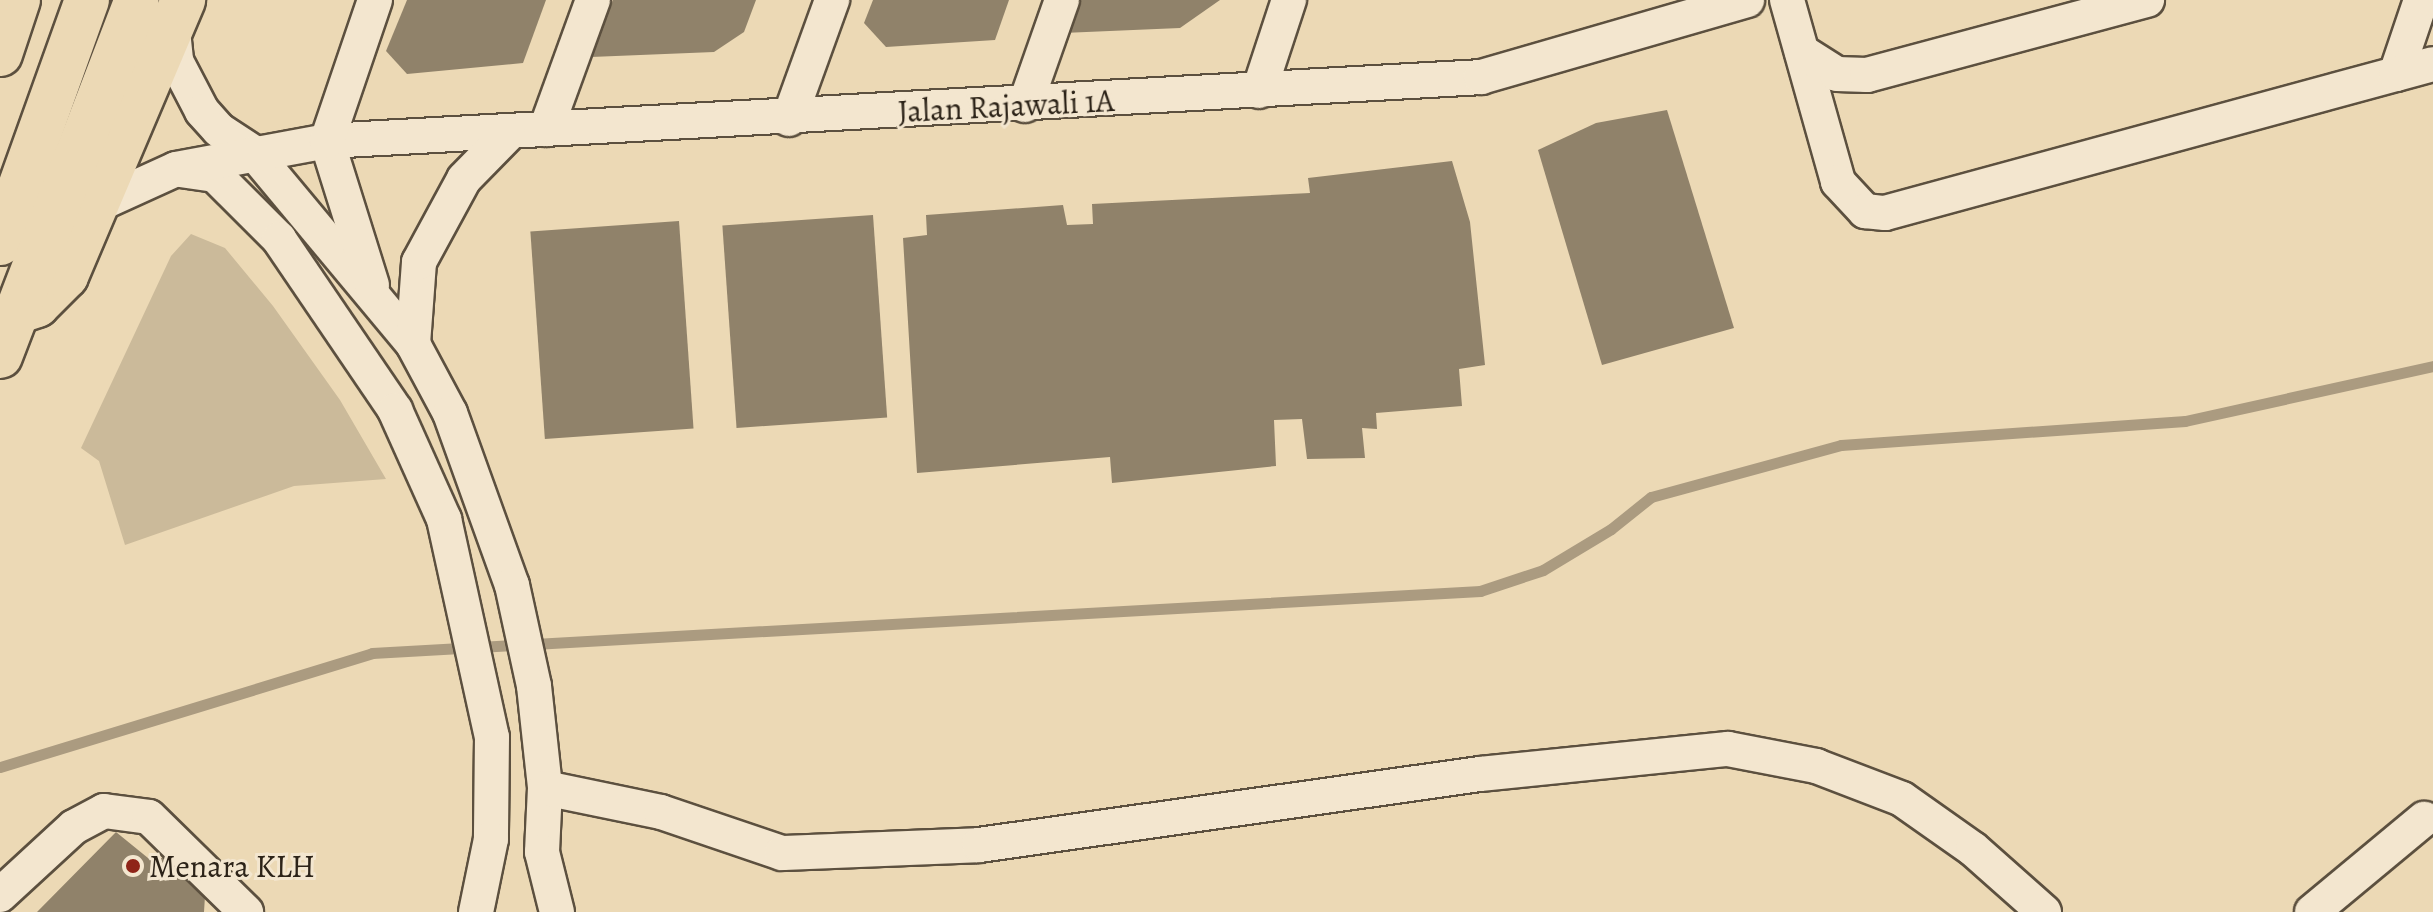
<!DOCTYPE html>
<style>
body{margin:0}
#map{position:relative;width:2433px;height:912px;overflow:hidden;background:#ecd9b5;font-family:Alegreya,serif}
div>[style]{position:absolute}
.green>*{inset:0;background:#cbba9a}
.stream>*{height:11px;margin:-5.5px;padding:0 5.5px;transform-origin:5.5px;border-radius:5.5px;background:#ab9b80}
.building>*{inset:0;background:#90826a;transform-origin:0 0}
.roads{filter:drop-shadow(2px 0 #5c503f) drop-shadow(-2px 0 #5c503f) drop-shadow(0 2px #5c503f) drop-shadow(0 -2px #5c503f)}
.minor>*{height:34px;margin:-17px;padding:0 17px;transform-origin:17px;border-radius:17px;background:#f3e6cf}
.highway>*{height:44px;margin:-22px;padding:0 22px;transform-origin:22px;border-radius:22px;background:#ecd9b5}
.dots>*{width:22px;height:22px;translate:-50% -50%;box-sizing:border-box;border:4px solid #f3e6cf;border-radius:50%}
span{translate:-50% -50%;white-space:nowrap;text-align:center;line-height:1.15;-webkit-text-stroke:6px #f3e6cf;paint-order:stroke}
.street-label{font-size:32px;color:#2c2318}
.poi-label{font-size:32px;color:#2c2318}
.left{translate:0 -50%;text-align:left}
</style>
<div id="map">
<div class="green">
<div style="clip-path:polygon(191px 234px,225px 248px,273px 306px,340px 400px,386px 479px,294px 486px,125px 545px,99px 461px,81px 448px,171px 256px)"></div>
</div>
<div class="stream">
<div style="left:0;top:767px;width:389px;rotate:-17deg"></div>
<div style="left:372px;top:653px;width:1110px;rotate:-3.2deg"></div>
<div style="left:1480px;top:591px;width:66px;rotate:-18.4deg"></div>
<div style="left:1543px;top:570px;width:79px;rotate:-31.1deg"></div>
<div style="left:1611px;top:529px;width:51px;rotate:-38.7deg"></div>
<div style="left:1651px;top:497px;width:197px;rotate:-15.3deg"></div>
<div style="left:1841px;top:445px;width:345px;rotate:-4deg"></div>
<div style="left:2185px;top:421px;width:254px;rotate:-12.5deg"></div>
</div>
<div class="building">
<div style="clip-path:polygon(407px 0,546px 0,523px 63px,407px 74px,386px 51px)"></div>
<div style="clip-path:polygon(613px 0,756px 0,744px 32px,714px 52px,591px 57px)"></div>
<div style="clip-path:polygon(873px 0,1009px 0,995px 40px,886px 47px,864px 23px)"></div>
<div style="clip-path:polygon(1075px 0,1220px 0,1180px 28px,1063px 33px)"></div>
<div style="clip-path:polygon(1667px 110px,1734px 328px,1602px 365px,1538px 150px,1596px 123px)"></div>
<div style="clip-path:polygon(1452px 161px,1470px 222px,1485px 365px,1459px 369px,1462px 406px,1376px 413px,1377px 429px,1362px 428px,1365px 458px,1307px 459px,1302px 419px,1274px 420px,1276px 466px,1112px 483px,1110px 457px,917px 473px,903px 238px,927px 235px,926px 215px,1063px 205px,1067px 225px,1093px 224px,1092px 204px,1310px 193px,1308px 178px)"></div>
<div style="left:873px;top:215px;width:203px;height:151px;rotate:86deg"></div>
<div style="left:679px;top:221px;width:208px;height:149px;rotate:86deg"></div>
<div style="clip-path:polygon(116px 832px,148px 858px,172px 858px,193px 874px,205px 896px,204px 912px,37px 912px)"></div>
</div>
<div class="roads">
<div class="minor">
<div style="left:1787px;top:0;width:189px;rotate:74.3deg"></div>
<div style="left:1838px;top:182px;width:40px;rotate:47deg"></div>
<div style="left:1865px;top:211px;width:20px;rotate:6deg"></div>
<div style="left:1885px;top:213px;width:530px;rotate:-15.22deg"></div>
<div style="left:2421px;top:0;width:78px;rotate:108.7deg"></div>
<div style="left:2396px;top:74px;width:38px;rotate:-15deg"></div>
<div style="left:173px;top:31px;width:30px;rotate:84deg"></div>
<div style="left:176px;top:61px;width:56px;rotate:62.5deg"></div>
<div style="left:202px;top:111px;width:25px;rotate:48deg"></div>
<div style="left:219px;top:130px;width:42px;rotate:33.3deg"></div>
<div style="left:254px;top:153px;width:249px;rotate:50.2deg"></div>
<div style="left:413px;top:344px;width:78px;rotate:61.8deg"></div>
<div style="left:450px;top:413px;width:183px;rotate:70.2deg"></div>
<div style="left:512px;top:585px;width:103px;rotate:77.7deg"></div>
<div style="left:534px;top:686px;width:103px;rotate:83.8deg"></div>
<div style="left:545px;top:788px;width:64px;rotate:92.7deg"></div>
<div style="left:542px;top:852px;width:62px;rotate:76deg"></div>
<div style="left:1802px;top:52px;width:41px;rotate:32.2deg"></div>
<div style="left:1837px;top:74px;width:30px;rotate:2deg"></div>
<div style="left:1867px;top:75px;width:290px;rotate:-15deg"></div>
<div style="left:1259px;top:91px;width:96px;rotate:-71.8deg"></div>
<div style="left:1025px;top:105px;width:111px;rotate:-70.6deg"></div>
<div style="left:789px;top:119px;width:127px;rotate:-70.1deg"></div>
<div style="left:546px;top:129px;width:137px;rotate:-70deg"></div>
<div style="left:180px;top:170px;width:35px;rotate:8deg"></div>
<div style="left:215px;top:175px;width:91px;rotate:45deg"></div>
<div style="left:279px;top:239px;width:207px;rotate:55.8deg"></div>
<div style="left:395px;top:410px;width:120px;rotate:65.8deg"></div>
<div style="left:444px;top:519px;width:223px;rotate:77.6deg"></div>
<div style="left:492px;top:737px;width:102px;rotate:90.6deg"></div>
<div style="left:491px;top:839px;width:75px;rotate:101.6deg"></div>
<div style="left:97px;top:205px;width:87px;rotate:-24.5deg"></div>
<div style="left:176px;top:169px;width:154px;rotate:-10.5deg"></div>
<div style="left:327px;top:141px;width:1156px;rotate:-3.17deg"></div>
<div style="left:1481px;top:77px;width:277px;rotate:-16.1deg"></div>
<div style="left:372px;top:285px;width:151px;rotate:-107.4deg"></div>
<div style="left:327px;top:141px;width:149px;rotate:-71.2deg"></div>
<div style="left:413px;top:344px;width:82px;rotate:-85.8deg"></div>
<div style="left:419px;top:262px;width:94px;rotate:-61.5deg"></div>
<div style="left:464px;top:179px;width:63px;rotate:-45.6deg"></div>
<div style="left:545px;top:788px;width:118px;rotate:11.7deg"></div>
<div style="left:661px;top:812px;width:128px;rotate:18.7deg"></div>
<div style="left:782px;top:853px;width:197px;rotate:-2.3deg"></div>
<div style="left:979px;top:845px;width:506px;rotate:-8.07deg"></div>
<div style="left:1480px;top:774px;width:249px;rotate:-5.8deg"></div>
<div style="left:1728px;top:749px;width:90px;rotate:10.9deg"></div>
<div style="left:1816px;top:766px;width:92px;rotate:21deg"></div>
<div style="left:1902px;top:799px;width:87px;rotate:35.2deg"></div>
<div style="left:1973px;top:849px;width:95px;rotate:41.6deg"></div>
<div style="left:0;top:895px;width:100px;rotate:-42.6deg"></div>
<div style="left:74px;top:827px;width:34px;rotate:-28deg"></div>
<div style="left:104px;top:811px;width:45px;rotate:7.6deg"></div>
<div style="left:149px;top:817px;width:136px;rotate:44.4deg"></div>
<div style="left:2312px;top:912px;width:146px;rotate:-39.7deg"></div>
</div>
<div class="highway">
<div style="left:0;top:54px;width:57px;rotate:-71.6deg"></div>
<div style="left:0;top:243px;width:258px;rotate:-70.3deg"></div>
<div style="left:19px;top:311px;width:19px;rotate:-18deg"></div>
<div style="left:37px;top:305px;width:41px;rotate:-45deg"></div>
<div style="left:66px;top:276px;width:300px;rotate:-67deg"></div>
<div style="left:0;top:356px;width:381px;rotate:-69deg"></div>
</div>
</div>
<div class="dots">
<div style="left:133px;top:866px;background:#8f2418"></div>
</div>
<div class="street-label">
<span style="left:1006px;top:106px;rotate:-3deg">Jalan Rajawali 1A</span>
</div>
<div class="poi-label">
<span class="left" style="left:149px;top:866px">Menara KLH</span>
</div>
</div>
